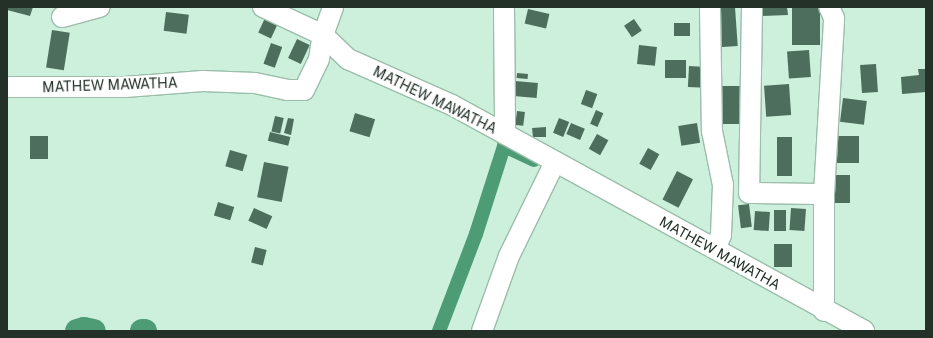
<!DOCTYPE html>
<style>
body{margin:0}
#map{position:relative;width:933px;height:338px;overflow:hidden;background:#ccf0dc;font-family:"Public Sans",sans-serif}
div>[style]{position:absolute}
.canal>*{height:14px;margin:-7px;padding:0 7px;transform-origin:7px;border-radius:7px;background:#4d9c76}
.river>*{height:24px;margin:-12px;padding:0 12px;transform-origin:12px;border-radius:12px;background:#4d9c76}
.building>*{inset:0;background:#4e6e5d;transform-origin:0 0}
.roads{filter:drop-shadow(1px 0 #9bbdaa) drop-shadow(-1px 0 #9bbdaa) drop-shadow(0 1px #9bbdaa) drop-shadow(0 -1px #9bbdaa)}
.minor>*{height:20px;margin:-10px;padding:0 10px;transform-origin:10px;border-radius:10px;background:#fff}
span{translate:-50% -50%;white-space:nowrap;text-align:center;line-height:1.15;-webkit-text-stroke:4px #fff;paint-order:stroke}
.street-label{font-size:14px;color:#233129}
.frame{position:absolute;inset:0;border:8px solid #233129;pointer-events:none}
</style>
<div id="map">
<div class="canal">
<div style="left:439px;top:331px;width:104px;rotate:-69.1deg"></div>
<div style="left:476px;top:234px;width:92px;rotate:-72.3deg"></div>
<div style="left:504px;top:146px;width:33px;rotate:25deg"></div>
</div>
<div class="river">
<div style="left:77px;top:331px;width:7px;rotate:-16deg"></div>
<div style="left:84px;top:329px;width:10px;rotate:11deg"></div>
<div style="left:142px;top:331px;width:3px"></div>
</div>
<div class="building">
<div style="clip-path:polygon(7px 7px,33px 7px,30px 16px,7px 10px)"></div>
<div style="left:735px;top:7px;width:39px;height:23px;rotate:86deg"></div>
<div style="clip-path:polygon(762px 7px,787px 7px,788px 15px,762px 16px)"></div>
<div style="left:792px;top:7px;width:28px;height:38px"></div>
<div style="left:528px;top:9px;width:22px;height:15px;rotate:13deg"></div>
<div style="left:166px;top:12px;width:23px;height:19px;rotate:7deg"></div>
<div style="left:265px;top:18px;width:14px;height:16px;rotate:25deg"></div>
<div style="left:634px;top:19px;width:14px;height:12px;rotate:56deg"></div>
<div style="left:674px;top:23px;width:16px;height:13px"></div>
<div style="left:52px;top:30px;width:18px;height:38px;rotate:9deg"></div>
<div style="left:297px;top:39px;width:14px;height:21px;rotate:25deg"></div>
<div style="left:271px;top:43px;width:12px;height:22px;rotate:20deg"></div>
<div style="left:639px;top:45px;width:18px;height:19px;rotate:6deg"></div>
<div style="left:809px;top:50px;width:27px;height:22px;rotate:86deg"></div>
<div style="left:665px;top:60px;width:21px;height:18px"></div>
<div style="left:876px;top:64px;width:28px;height:16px;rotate:86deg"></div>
<div style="left:689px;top:66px;width:17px;height:21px;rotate:3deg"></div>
<div style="clip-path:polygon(918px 69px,926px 69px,926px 92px,902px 94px,901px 77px,919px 75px)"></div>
<div style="left:517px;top:73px;width:11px;height:5px;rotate:5deg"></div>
<div style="left:515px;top:81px;width:23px;height:15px;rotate:5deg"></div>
<div style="left:789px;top:84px;width:31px;height:25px;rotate:86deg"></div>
<div style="left:718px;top:86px;width:23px;height:38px"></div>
<div style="left:586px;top:90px;width:12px;height:15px;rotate:20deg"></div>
<div style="left:843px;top:98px;width:24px;height:24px;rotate:7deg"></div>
<div style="left:596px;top:110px;width:8px;height:15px;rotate:23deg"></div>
<div style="left:517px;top:111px;width:8px;height:14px;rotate:7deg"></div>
<div style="left:355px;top:113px;width:21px;height:19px;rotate:17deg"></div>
<div style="left:275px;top:116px;width:9px;height:16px;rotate:13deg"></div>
<div style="clip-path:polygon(288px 118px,294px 119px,291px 135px,284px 133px)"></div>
<div style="left:559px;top:118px;width:11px;height:16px;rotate:22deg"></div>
<div style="left:571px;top:123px;width:15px;height:12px;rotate:23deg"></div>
<div style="left:697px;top:123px;width:20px;height:19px;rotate:81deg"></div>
<div style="clip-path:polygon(546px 127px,546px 137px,533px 137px,532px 128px)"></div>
<div style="left:270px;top:132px;width:21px;height:9px;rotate:14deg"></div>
<div style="left:597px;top:134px;width:13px;height:17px;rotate:29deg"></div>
<div style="left:30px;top:136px;width:18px;height:23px"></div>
<div style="left:859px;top:136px;width:27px;height:28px;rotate:90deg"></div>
<div style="left:777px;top:137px;width:15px;height:39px"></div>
<div style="left:648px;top:148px;width:13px;height:18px;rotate:29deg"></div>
<div style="left:230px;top:150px;width:18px;height:17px;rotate:16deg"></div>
<div style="left:264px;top:162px;width:25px;height:36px;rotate:11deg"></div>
<div style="left:677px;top:171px;width:18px;height:32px;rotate:27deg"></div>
<div style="left:834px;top:175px;width:16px;height:28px"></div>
<div style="left:218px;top:202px;width:17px;height:14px;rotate:17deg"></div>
<div style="left:749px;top:204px;width:23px;height:11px;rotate:83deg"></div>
<div style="left:254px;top:208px;width:20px;height:14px;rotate:24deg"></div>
<div style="left:791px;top:208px;width:15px;height:22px;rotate:4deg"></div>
<div style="left:774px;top:210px;width:12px;height:21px"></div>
<div style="left:755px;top:211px;width:15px;height:19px;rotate:4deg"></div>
<div style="left:774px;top:244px;width:18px;height:23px"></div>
<div style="left:255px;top:247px;width:12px;height:16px;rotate:14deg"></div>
</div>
<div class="roads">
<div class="minor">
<div style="left:263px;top:7px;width:66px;rotate:25deg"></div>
<div style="left:323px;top:35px;width:30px;rotate:-70deg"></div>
<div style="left:504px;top:7px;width:127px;rotate:89.5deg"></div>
<div style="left:710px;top:7px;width:124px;rotate:89.1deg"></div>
<div style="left:712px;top:131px;width:55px;rotate:78.5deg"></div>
<div style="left:723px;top:185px;width:50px;rotate:92.3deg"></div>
<div style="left:721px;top:235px;width:15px;rotate:113deg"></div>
<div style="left:752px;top:7px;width:186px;rotate:90.9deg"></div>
<div style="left:749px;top:193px;width:75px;rotate:0.8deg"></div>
<div style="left:62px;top:17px;width:39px;rotate:-15deg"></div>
<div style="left:7px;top:87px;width:118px"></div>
<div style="left:125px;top:87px;width:78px;rotate:-4.4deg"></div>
<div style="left:203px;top:81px;width:52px;rotate:2.2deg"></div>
<div style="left:255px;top:83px;width:33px;rotate:12deg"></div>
<div style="left:287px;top:90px;width:17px"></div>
<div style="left:304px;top:90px;width:34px;rotate:-64deg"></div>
<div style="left:319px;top:59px;width:24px;rotate:-81deg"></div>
<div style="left:323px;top:35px;width:35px;rotate:44deg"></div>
<div style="left:348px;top:59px;width:114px;rotate:23.9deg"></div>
<div style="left:452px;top:105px;width:470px;rotate:28.7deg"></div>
<div style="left:824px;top:311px;width:117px;rotate:-90deg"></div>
<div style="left:824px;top:194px;width:176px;rotate:-86.7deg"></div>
<div style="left:834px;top:18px;width:12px;rotate:-114deg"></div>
<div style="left:482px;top:331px;width:80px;rotate:-70.2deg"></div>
<div style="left:509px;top:256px;width:105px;rotate:-63.9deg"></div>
</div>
</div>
<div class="street-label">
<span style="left:110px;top:85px;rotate:-2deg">MATHEW MAWATHA</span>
<span style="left:435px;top:100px;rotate:26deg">MATHEW MAWATHA</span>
<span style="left:720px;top:253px;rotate:29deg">MATHEW MAWATHA</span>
</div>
<div class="frame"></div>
</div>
